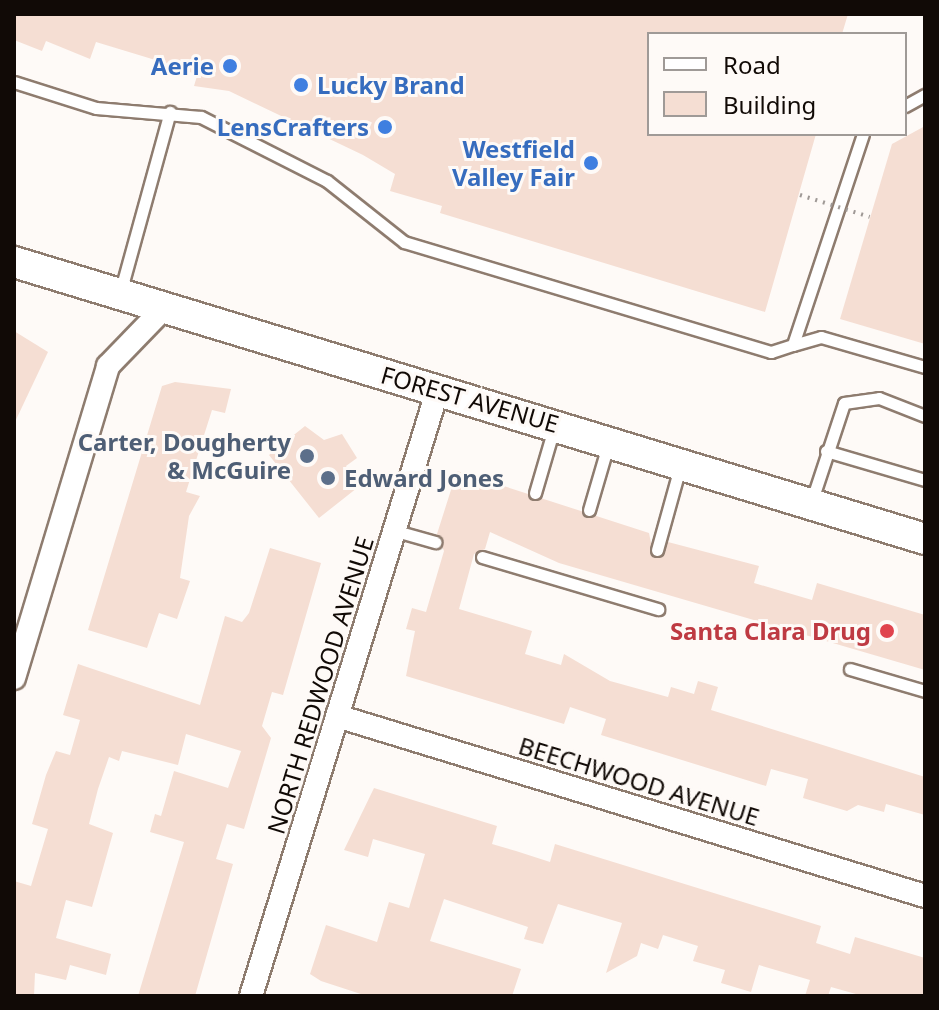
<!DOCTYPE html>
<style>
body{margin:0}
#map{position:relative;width:939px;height:1010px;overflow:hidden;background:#fefaf7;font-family:"Noto Sans",sans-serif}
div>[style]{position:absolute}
.building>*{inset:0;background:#f5ded3}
.roads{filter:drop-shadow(2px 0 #8e7c6f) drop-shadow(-2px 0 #8e7c6f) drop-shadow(0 2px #8e7c6f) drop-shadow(0 -2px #8e7c6f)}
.service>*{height:11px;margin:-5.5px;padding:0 5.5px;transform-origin:5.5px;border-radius:5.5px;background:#fff}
.minor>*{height:22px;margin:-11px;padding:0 11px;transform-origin:11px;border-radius:11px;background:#fff}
.secondary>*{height:30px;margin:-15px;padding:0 15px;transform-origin:15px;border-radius:15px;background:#fff}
.path-bridge>*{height:4px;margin-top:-2px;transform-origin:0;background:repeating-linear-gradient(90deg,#9e9895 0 2px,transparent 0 8px)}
.dots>*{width:22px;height:22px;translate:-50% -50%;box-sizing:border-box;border:4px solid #fefaf7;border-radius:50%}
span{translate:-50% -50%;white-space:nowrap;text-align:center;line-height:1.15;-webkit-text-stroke:6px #fefaf7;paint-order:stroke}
.shop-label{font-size:24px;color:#366cbe;font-weight:700}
.right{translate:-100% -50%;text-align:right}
.left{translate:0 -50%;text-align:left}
.street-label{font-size:24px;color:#110a06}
.service-label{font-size:24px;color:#4e5e75;font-weight:700}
.health-label{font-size:24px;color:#be3a42;font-weight:700}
.frame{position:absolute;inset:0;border:16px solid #110a06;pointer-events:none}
.legend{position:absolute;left:647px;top:32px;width:260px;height:104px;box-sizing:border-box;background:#fefaf7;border:2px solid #9f9a97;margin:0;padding:10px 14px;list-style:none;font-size:24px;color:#110a06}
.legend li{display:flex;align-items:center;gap:16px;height:40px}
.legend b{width:40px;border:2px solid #9f9a97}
</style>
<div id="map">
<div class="building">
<div style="clip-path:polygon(14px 14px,848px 14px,842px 34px,649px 34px,649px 134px,816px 134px,765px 312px,440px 213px,442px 206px,390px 191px,395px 174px,363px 155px,229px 91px,194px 86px,197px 76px,185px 69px,96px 42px,90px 59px,46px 41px,42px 51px,14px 40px)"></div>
<div style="clip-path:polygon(925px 126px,925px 344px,840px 319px,892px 144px)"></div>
<div style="clip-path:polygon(14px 331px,48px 352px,14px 424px)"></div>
<div style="clip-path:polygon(175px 382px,231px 389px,225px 413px,212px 410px,186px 492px,200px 496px,189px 516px,180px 578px,190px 581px,177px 619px,159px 613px,147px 648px,88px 630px,162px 386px)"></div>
<div style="clip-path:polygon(305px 426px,324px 440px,342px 434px,357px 458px,346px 466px,357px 488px,319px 518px,269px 455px)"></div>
<div style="clip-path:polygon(457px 471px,649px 533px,654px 558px,668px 542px,759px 566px,754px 583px,812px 600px,817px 583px,925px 615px,925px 670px,559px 563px,490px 532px,485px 549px,474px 554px,459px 609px,532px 631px,525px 654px,561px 665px,564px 654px,610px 681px,668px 697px,671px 687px,694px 694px,698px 681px,718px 687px,711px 710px,925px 777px,925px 815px,886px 804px,884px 812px,858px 805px,847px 811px,803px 798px,808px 779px,771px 769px,766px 786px,601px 735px,606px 719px,570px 707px,564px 724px,406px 676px,415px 631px,406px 629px,412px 608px,426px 612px,444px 551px,437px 534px)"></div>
<div style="clip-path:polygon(270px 548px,321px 563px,283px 695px,272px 692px,262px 726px,271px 738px,244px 829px,227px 824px,216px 859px,233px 864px,195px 996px,138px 996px,184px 842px,150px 832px,155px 814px,161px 816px,174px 771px,228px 788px,241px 751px,186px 734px,178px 765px,122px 751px,119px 761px,109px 757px,98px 789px,89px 824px,113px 833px,92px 907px,66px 900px,56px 938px,111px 954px,106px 975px,70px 965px,66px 980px,35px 973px,34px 996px,14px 996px,14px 881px,31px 886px,48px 829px,32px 824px,46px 775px,56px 751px,70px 755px,80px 720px,63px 715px,78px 664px,200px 705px,225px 616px,242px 622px,249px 613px)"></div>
<div style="clip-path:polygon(374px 788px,497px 826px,492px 844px,516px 851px,550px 862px,555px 844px,821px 926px,816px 943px,850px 954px,855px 937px,925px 958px,925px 996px,863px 996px,831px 987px,828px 996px,805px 996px,810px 980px,759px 965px,751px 992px,721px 983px,725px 970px,693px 961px,698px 946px,663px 935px,658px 949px,641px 943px,637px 956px,606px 973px,622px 923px,558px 904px,543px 944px,524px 939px,528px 927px,444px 899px,430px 941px,521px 969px,512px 996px,367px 996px,321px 981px,310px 974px,326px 925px,377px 942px,389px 902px,409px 908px,425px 854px,373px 839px,368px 857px,344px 850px)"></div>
</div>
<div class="roads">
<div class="service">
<div style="left:14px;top:82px;width:86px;rotate:17.6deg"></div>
<div style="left:96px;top:108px;width:105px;rotate:4.9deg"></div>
<div style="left:201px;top:117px;width:141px;rotate:26.9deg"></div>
<div style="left:327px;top:181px;width:98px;rotate:38.4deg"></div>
<div style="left:404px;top:242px;width:383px;rotate:16.7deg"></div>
<div style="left:771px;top:352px;width:23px;rotate:-18deg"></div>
<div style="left:905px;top:106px;width:23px;rotate:-29deg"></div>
<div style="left:863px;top:134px;width:222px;rotate:108.4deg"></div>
<div style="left:793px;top:345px;width:29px;rotate:-16deg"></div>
<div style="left:821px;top:337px;width:108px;rotate:16.1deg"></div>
<div style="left:120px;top:293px;width:188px;rotate:-74.6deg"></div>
<div style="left:826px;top:451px;width:103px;rotate:16.3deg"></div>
<div style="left:535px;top:493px;width:68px;rotate:-73.7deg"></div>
<div style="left:811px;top:503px;width:105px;rotate:-71.7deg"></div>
<div style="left:844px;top:403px;width:35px;rotate:-8deg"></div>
<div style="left:879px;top:398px;width:49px;rotate:21.4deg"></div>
<div style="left:589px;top:510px;width:68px;rotate:-73.7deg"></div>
<div style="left:396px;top:531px;width:41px;rotate:15.8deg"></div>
<div style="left:657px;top:550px;width:86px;rotate:-74.5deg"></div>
<div style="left:482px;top:557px;width:184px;rotate:16.5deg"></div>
<div style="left:850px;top:669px;width:78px;rotate:16.3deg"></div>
</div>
<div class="minor">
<div style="left:14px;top:678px;width:326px;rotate:-73.2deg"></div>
<div style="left:108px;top:366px;width:81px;rotate:-46deg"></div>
<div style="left:337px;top:716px;width:615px;rotate:17.02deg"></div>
<div style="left:251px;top:996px;width:635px;rotate:-72.88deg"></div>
</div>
<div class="secondary">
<div style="left:14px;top:262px;width:952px;rotate:16.91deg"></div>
</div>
</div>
<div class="path-bridge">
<div style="left:800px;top:195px;width:73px;rotate:17.4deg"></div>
</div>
<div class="dots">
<div style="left:230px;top:66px;background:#3f7fe0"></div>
<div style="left:301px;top:85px;background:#3f7fe0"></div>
<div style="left:385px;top:127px;background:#3f7fe0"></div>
<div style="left:591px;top:163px;background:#3f7fe0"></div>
<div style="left:307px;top:456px;background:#5c6f8a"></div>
<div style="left:328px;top:478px;background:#5c6f8a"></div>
<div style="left:887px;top:631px;background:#e0444e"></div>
</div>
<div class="shop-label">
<span class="right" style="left:214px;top:66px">Aerie</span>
<span class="left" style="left:317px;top:85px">Lucky Brand</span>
<span class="right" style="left:369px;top:127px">LensCrafters</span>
<span class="right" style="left:575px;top:163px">Westfield<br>Valley Fair</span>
</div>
<div class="street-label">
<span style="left:470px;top:399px;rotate:16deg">FOREST AVENUE</span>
<span style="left:320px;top:685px;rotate:-73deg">NORTH REDWOOD AVENUE</span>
<span style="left:639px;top:781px;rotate:17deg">BEECHWOOD AVENUE</span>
</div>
<div class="service-label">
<span class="right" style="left:291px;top:456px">Carter, Dougherty<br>&amp; McGuire</span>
<span class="left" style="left:344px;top:478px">Edward Jones</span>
</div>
<div class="health-label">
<span class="right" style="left:871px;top:631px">Santa Clara Drug</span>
</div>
<div class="frame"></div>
<ul class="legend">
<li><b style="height:10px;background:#fff"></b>Road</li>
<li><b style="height:22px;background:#f5ded3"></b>Building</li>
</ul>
</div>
